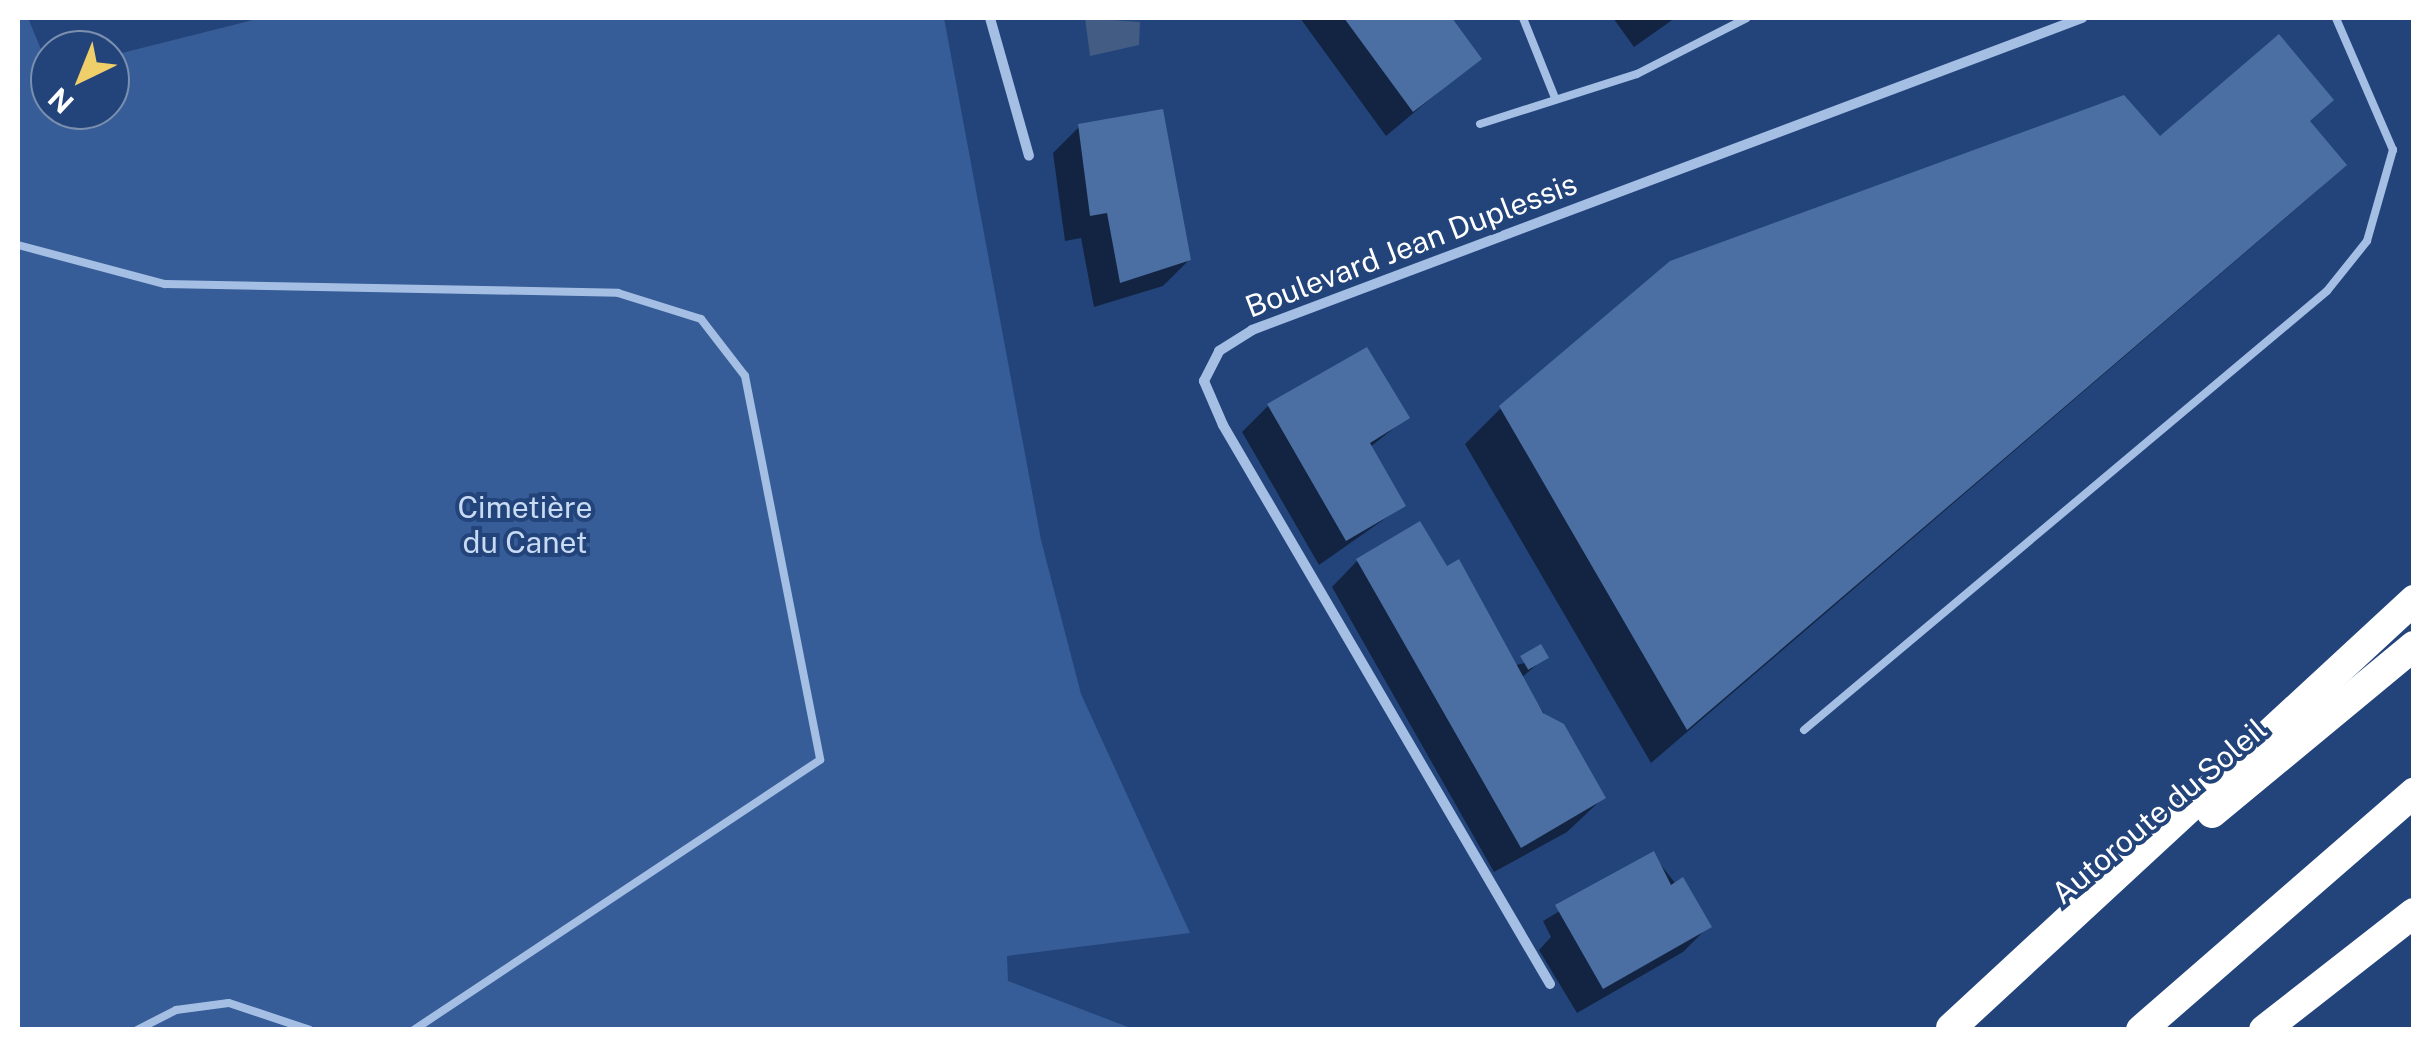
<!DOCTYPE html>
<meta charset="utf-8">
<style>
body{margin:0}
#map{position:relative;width:2431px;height:1047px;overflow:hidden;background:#23447a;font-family:"Public Sans",sans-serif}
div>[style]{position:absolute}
.green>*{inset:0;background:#365d97}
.water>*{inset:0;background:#435c83}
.shadow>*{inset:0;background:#0007}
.building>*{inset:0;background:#4b6ea3;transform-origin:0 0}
.lane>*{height:8px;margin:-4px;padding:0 4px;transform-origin:4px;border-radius:4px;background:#a5bfe4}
.street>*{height:10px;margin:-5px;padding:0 5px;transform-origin:5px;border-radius:5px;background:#a5bfe4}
.highway>*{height:30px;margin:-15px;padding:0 15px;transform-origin:15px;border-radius:15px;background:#fff}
span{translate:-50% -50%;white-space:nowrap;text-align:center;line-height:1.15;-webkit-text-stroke:8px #23447a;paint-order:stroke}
.street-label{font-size:30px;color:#fff}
.park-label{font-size:30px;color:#c8daf4}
.frame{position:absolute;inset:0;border:20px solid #fff;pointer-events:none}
.north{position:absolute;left:30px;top:30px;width:100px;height:100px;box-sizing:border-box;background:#23447a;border:2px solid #7b8faf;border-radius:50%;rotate:223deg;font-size:28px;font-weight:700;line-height:40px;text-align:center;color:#fff}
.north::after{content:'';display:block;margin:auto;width:35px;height:45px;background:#efcf69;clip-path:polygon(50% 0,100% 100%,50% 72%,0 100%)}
</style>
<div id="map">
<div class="green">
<div style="clip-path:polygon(18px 18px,28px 18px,50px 71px,50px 110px,110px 110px,110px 56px,261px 18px,944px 18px,1041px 540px,1081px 694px,1190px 933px,1007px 956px,1008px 981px,1133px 1029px,18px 1029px)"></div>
</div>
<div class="water">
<div style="clip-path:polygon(1085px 18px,1140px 22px,1139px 45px,1090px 56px)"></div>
</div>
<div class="shadow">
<div style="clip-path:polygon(1300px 18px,1449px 18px,1479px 58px,1386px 136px)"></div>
<div style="clip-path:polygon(1613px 18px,1675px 18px,1634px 47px)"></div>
<div style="clip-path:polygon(2307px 122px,2343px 165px,2318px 190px,1651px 763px,1465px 444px,1501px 408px)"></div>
<div style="clip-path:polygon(1079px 127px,1189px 260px,1163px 286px,1094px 307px,1081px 238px,1065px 241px,1053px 153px)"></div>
<div style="clip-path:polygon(1268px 406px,1407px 418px,1370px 447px,1403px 506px,1319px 565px,1242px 432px)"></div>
<div style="clip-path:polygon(1357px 561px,1513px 666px,1546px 657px,1520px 679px,1603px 798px,1567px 832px,1494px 872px,1332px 587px)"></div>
<div style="clip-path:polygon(1653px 855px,1709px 926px,1683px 952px,1577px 1013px,1539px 950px,1551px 937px,1543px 921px)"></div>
</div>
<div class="building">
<div style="clip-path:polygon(1344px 18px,1452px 18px,1482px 59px,1413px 112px)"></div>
<div style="clip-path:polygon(2279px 34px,2334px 100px,2310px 121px,2347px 165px,1687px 730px,1499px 406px,1670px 261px,2124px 95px,2160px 136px)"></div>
<div style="clip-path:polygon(1163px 109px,1191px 260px,1120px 283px,1107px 213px,1090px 216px,1078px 124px)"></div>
<div style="clip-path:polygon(1367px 347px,1410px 418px,1370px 443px,1406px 506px,1346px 541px,1267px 404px)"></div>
<div style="clip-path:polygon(1420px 521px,1447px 566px,1459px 559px,1543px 713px,1564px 724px,1606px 798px,1521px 848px,1356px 559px)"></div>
<div style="left:1541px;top:644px;width:16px;height:24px;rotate:60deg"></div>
<div style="clip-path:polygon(1654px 851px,1671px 885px,1683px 877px,1712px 927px,1603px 989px,1555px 905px)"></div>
</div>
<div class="lane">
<div style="left:1523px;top:18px;width:86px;rotate:68.2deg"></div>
<div style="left:1480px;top:124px;width:165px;rotate:-17.7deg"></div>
<div style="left:1637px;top:74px;width:123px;rotate:-27deg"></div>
<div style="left:18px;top:245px;width:152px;rotate:14.9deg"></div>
<div style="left:165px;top:284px;width:453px;rotate:1.1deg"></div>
<div style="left:618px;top:293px;width:87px;rotate:17.4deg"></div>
<div style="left:701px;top:319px;width:72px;rotate:52.3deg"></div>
<div style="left:745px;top:376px;width:391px;rotate:78.9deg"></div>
<div style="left:820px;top:760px;width:488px;rotate:146.4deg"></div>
<div style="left:1804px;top:730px;width:683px;rotate:-40.01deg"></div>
<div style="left:2327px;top:291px;width:64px;rotate:-51.3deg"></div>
<div style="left:2367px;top:241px;width:95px;rotate:-74.1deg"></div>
<div style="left:2393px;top:150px;width:144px;rotate:-113.4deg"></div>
<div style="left:137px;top:1030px;width:44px;rotate:-27.1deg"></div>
<div style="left:176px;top:1010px;width:53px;rotate:-7.5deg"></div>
<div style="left:229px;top:1003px;width:85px;rotate:18.4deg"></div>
</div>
<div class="street">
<div style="left:990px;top:18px;width:143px;rotate:74.2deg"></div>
<div style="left:1550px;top:984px;width:648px;rotate:-120.33deg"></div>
<div style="left:1223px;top:425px;width:48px;rotate:-113.4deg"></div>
<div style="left:1204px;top:381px;width:34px;rotate:-63deg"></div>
<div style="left:1219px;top:351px;width:39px;rotate:-32deg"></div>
<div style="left:1252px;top:330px;width:887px;rotate:-20.6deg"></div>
</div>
<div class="highway">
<div style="left:2212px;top:813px;width:262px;rotate:-39.6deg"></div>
<div style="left:1951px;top:1028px;width:631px;rotate:-42.75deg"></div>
<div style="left:2141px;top:1030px;width:362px;rotate:-41deg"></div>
<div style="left:2264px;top:1030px;width:190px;rotate:-38deg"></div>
</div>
<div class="street-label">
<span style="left:1411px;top:245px;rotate:-21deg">Boulevard Jean Duplessis</span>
<span style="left:2159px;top:811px;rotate:-40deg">Autoroute du Soleil</span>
</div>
<div class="park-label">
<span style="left:525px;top:524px">Cimetière<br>du Canet</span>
</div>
<div class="frame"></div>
<div class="north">N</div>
</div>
